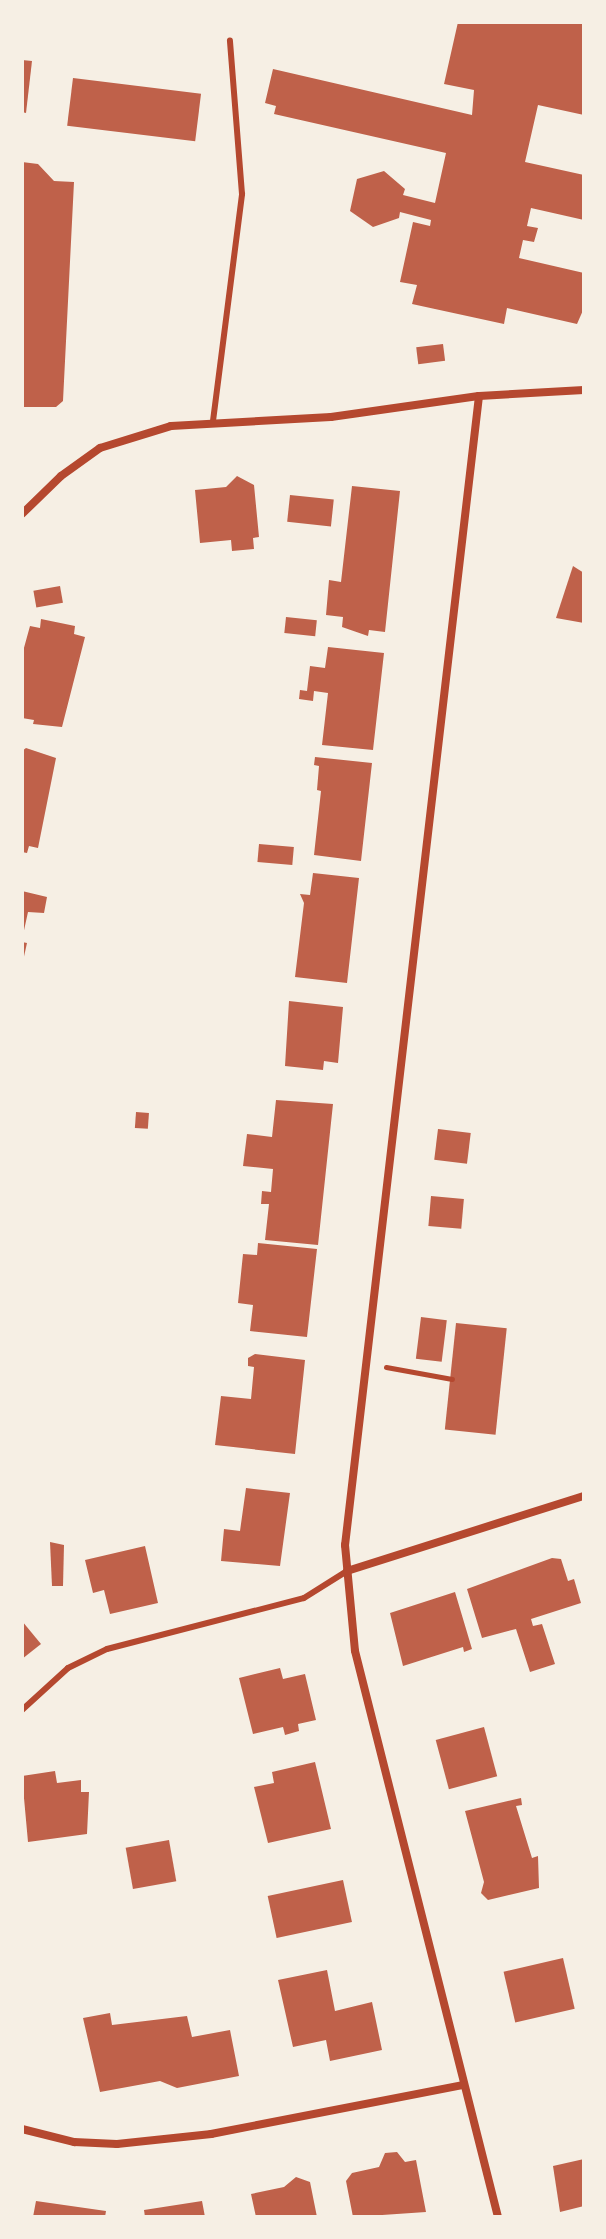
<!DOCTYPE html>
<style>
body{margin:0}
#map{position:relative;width:606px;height:2239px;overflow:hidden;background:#f6efe4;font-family:Karla,sans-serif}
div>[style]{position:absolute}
.building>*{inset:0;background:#bf614a;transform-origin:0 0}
.path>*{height:5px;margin:-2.5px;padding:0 2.5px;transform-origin:2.5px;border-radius:2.5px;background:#b5482f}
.service>*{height:6px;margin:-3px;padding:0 3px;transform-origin:3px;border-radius:3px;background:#b5482f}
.minor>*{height:8px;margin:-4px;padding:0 4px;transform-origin:4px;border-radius:4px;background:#b5482f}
span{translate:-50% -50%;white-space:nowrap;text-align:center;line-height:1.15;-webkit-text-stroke:6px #f6efe4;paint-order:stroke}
.frame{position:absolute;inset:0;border:24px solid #f6efe4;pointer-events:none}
</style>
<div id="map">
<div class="building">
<div style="clip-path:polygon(458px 22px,584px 23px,584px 115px,538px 105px,525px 162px,584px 175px,584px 220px,531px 208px,527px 226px,538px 228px,534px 242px,523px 240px,519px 258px,584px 273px,584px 308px,577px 324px,507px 308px,504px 324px,412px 304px,417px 285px,400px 282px,413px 222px,430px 226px,431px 220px,400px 212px,399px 218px,373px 227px,350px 211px,357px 179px,384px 171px,405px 189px,403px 195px,435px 203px,446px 153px,274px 114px,276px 106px,265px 103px,273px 69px,472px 115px,474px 90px,444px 84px)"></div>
<div style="clip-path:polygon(22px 60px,32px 61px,26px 113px,22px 112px)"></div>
<div style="left:73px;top:78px;width:129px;height:48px;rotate:7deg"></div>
<div style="clip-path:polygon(22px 162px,38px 164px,54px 181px,74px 182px,63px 401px,56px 407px,22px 407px)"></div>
<div style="left:443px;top:344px;width:17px;height:27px;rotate:83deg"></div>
<div style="clip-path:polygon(237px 476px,254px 485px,259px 537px,253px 538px,254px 549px,232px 551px,231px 540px,200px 543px,195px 490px,226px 487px)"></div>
<div style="clip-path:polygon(352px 486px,400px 491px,385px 632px,369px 630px,368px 636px,342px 627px,343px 617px,326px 615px,329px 580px,341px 582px)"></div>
<div style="left:290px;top:495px;width:44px;height:27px;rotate:6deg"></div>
<div style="clip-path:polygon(573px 566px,584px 573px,584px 623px,556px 618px)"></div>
<div style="left:60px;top:586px;width:17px;height:27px;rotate:80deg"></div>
<div style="left:286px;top:617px;width:31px;height:16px;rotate:6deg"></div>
<div style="clip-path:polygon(41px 619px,75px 626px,74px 634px,85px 637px,62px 727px,33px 724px,34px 720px,22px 718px,22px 655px,30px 626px,40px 628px)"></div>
<div style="clip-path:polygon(328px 647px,384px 653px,373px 750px,322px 745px,328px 693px,314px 691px,313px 701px,299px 699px,300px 690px,307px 691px,310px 666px,325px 668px)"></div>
<div style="clip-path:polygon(26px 748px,56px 758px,38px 848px,29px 846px,27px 853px,22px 852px,22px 751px)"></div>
<div style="clip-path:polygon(315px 757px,372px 763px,361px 861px,314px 855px,321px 791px,317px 790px,319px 766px,314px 765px)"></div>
<div style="left:259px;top:844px;width:35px;height:18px;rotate:5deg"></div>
<div style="clip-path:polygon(313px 873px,359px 878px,347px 983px,295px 977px,304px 903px,300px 894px,310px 895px)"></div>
<div style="clip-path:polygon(22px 891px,47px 897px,44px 913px,28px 912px,23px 935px)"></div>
<div style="clip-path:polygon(22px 942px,27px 943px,23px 961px,22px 961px)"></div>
<div style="clip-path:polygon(289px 1001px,343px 1007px,338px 1063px,324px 1061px,323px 1070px,285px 1066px)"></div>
<div style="clip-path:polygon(276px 1100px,333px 1104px,318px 1245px,265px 1240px,269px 1204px,261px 1204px,262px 1191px,271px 1192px,273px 1169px,243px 1166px,247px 1134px,272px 1137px)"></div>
<div style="left:136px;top:1112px;width:13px;height:16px;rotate:4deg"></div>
<div style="left:438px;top:1129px;width:33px;height:31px;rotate:7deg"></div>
<div style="left:431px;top:1196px;width:33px;height:30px;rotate:5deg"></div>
<div style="clip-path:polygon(258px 1243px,317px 1249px,307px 1337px,250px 1331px,253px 1305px,238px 1303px,243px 1254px,257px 1255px)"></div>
<div style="left:421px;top:1317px;width:26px;height:42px;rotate:7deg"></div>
<div style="left:456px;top:1323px;width:51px;height:107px;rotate:6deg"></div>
<div style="clip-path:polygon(255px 1354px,305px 1360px,295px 1454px,215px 1445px,221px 1396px,251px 1399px,254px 1367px,248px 1366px,248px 1358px)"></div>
<div style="clip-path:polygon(246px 1488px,290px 1493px,280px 1566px,221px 1561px,224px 1529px,240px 1531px)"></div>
<div style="clip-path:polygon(50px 1542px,64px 1545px,63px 1586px,52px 1586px)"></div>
<div style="clip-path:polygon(145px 1546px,158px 1603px,110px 1614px,104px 1590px,93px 1593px,85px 1560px)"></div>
<div style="clip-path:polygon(552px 1558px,561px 1559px,568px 1581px,574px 1579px,581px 1603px,531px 1619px,533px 1626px,542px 1624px,555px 1664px,530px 1672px,516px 1629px,482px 1638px,467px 1589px)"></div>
<div style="clip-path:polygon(455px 1592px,472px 1649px,464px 1652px,463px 1647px,403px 1666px,390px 1613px)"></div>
<div style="clip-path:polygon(22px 1621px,41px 1644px,22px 1659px)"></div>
<div style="clip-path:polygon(280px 1668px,283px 1679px,305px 1674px,316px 1720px,298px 1724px,299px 1731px,285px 1735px,283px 1727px,253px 1734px,239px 1678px)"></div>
<div style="left:484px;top:1727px;width:51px;height:50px;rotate:75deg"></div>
<div style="clip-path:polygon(315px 1762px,331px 1829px,268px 1843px,254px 1787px,274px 1783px,272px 1772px)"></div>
<div style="clip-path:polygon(55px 1771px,57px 1783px,81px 1780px,81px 1792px,89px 1792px,87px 1834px,28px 1842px,22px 1776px)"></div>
<div style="clip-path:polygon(521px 1798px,522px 1805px,516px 1806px,532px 1858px,538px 1856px,539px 1888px,488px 1900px,481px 1893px,484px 1882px,465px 1811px)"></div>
<div style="left:169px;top:1840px;width:42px;height:44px;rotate:80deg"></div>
<div style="left:343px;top:1880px;width:43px;height:77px;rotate:78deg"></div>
<div style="left:563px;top:1958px;width:52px;height:61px;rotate:77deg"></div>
<div style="clip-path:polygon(327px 1970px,335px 2011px,372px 2002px,382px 2050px,330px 2061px,326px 2040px,293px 2047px,278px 1980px)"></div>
<div style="clip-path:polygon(110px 2013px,112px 2025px,187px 2016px,192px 2037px,230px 2030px,239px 2076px,177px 2088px,160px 2081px,100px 2092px,83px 2018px)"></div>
<div style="clip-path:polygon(397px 2152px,405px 2162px,416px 2160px,426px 2212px,353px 2217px,346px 2181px,352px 2173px,379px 2167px,385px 2153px)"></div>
<div style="clip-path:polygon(584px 2159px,584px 2206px,560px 2212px,553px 2166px)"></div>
<div style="clip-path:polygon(296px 2177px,310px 2182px,317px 2217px,256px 2217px,251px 2194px,284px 2187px)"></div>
<div style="clip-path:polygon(36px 2201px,106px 2211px,105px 2217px,33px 2217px)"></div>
<div style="clip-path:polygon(202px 2201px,205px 2217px,145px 2217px,144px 2210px)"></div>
</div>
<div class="path">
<div style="left:386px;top:1367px;width:67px;rotate:10.3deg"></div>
</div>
<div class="service">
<div style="left:213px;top:421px;width:229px;rotate:-82.7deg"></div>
<div style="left:242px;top:194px;width:154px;rotate:-94.5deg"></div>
<div style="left:22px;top:1710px;width:62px;rotate:-42.4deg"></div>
<div style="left:68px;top:1668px;width:43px;rotate:-26deg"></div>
<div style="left:107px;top:1649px;width:203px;rotate:-14.5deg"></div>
<div style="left:304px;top:1598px;width:51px;rotate:-32.1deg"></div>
</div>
<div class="minor">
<div style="left:479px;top:396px;width:1157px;rotate:96.65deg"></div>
<div style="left:345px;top:1545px;width:106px;rotate:84.6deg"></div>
<div style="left:355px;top:1651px;width:584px;rotate:75.82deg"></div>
<div style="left:22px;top:514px;width:54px;rotate:-44.3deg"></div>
<div style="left:61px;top:476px;width:48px;rotate:-35.7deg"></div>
<div style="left:100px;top:448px;width:74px;rotate:-17.2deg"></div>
<div style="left:171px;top:426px;width:160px;rotate:-3.2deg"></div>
<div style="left:331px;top:417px;width:149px;rotate:-8.1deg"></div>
<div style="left:479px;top:396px;width:105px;rotate:-3.3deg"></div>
<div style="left:347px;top:1571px;width:249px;rotate:-17.6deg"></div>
<div style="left:22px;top:2129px;width:54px;rotate:14deg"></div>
<div style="left:74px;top:2142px;width:43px;rotate:2.7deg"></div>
<div style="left:117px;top:2144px;width:95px;rotate:-6.1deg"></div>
<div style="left:211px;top:2134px;width:256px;rotate:-11deg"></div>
</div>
<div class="frame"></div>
</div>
